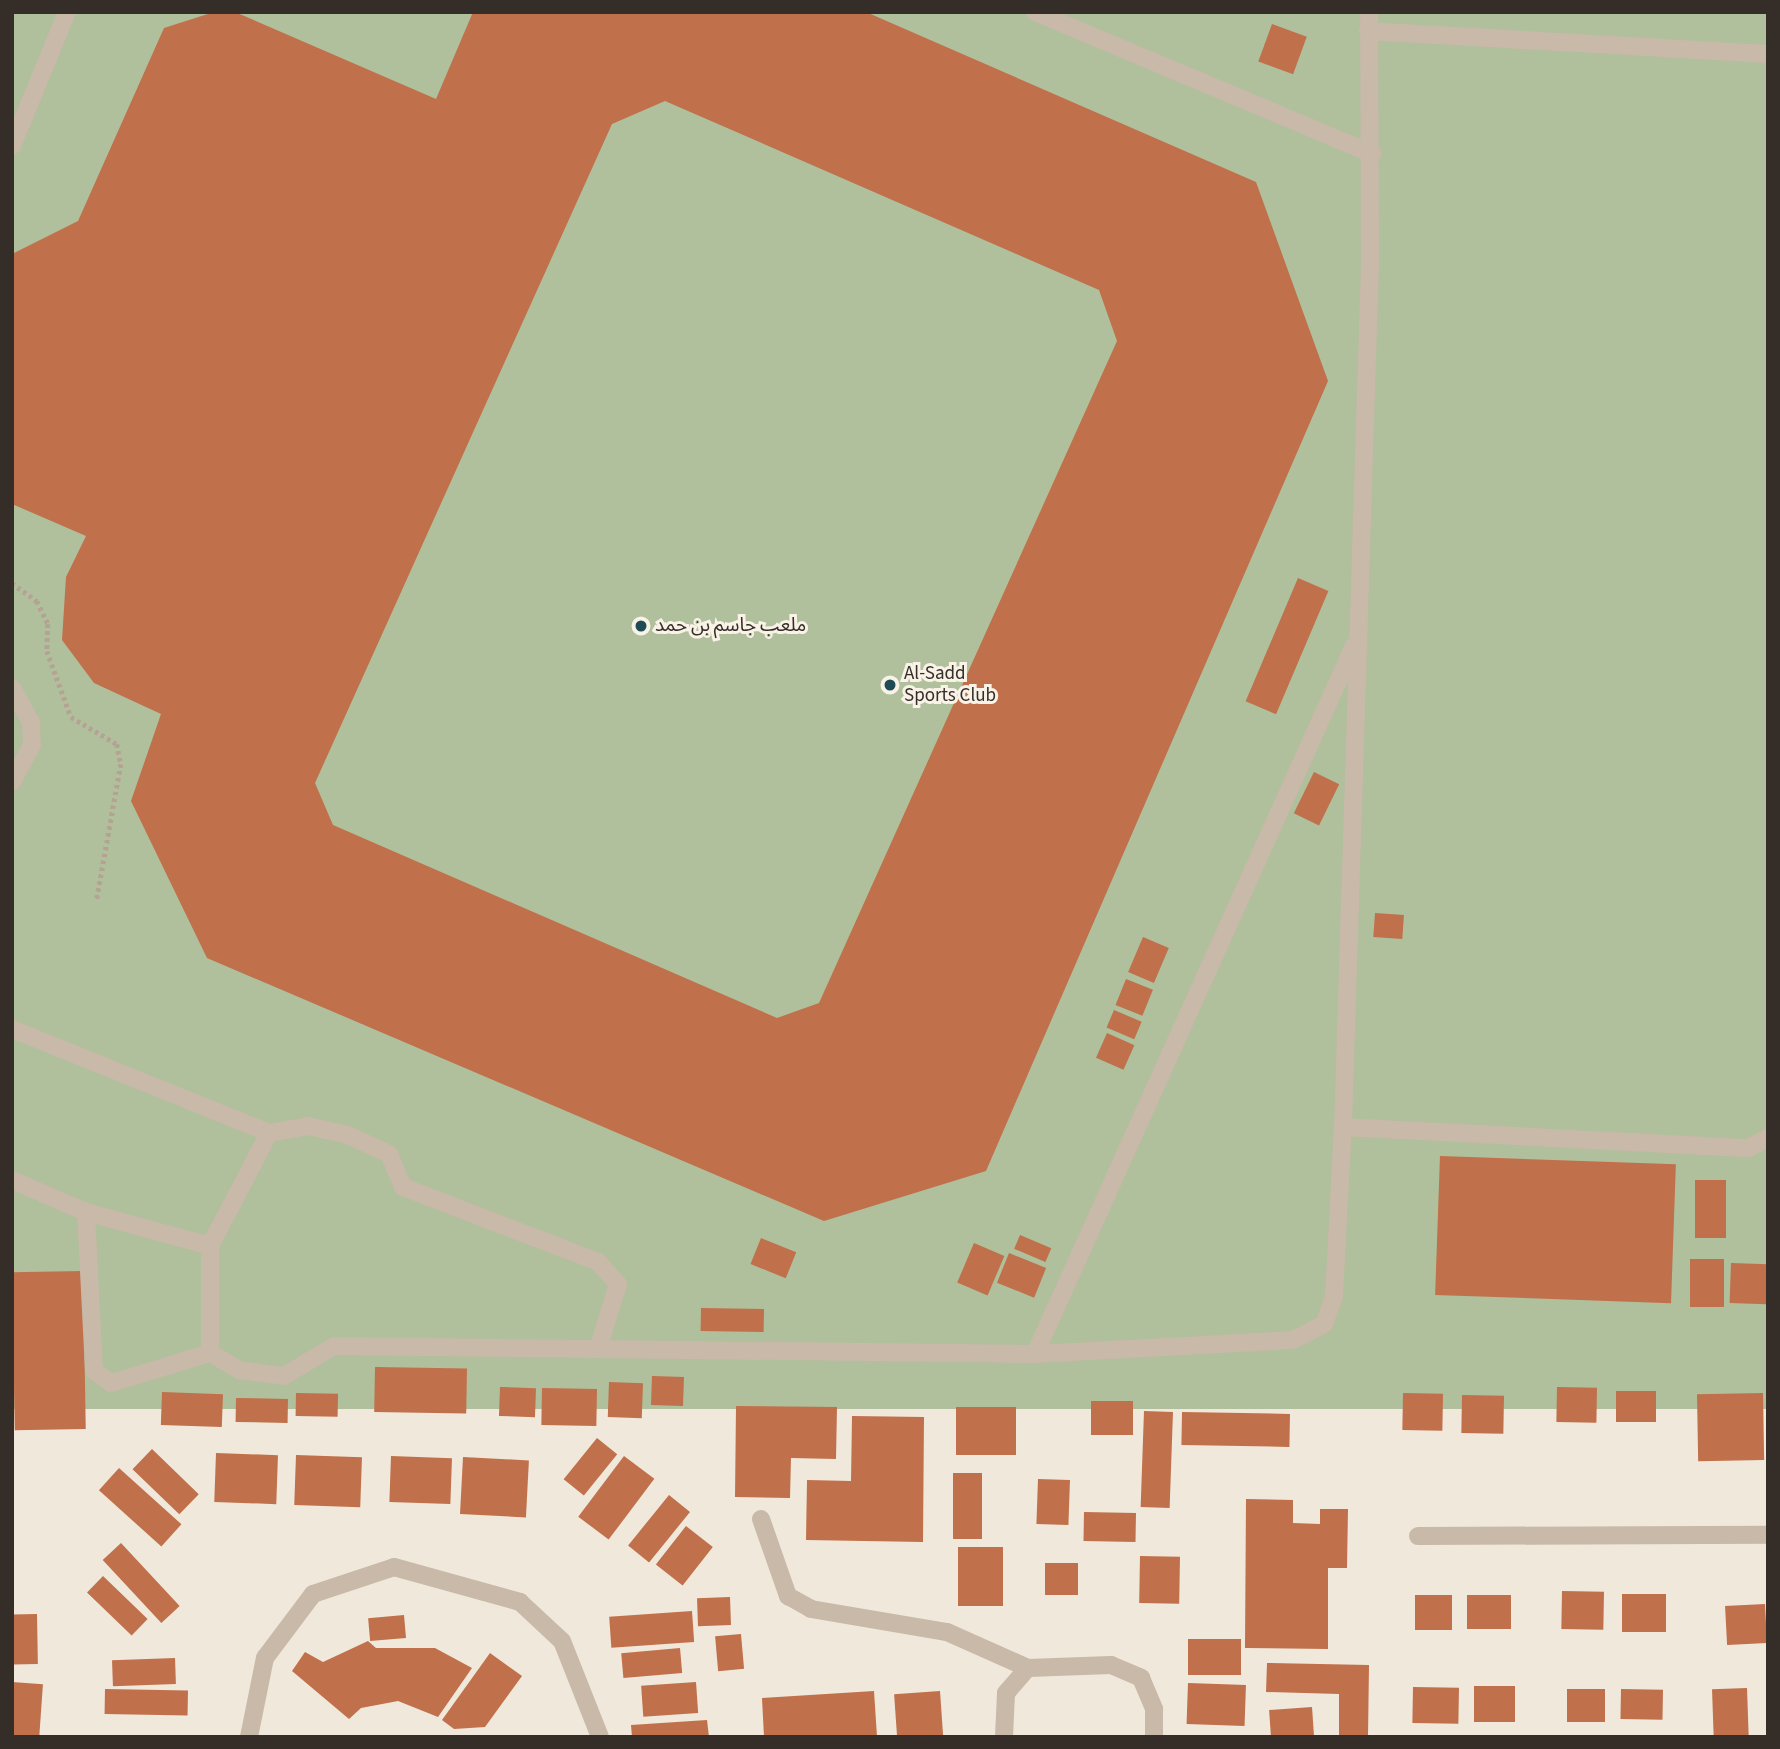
<!DOCTYPE html>
<meta charset="utf-8">
<style>
body{margin:0}
#map{position:relative;width:1780px;height:1749px;overflow:hidden;background:#f0e8db;font-family:"Source Sans 3","Noto Sans Arabic",sans-serif}
div>[style]{position:absolute}
.green>*{inset:0;background:#b0bf9c;transform-origin:0 0}
.building>*{inset:0;background:#c0704a;transform-origin:0 0}
.path>*{height:4.5px;margin-top:-2.25px;transform-origin:0;background:repeating-linear-gradient(90deg,#b4a392 0 3.5px,transparent 0 7px)}
.minor>*{height:18px;margin:-9px;padding:0 9px;transform-origin:9px;border-radius:9px;background:#c8b9a8}
.dots>*{width:19px;height:19px;translate:-50% -50%;box-sizing:border-box;border:4px solid #f8f2e7;border-radius:50%}
span{translate:-50% -50%;white-space:nowrap;text-align:center;line-height:1.15;-webkit-text-stroke:6px #f8f2e7;paint-order:stroke}
.poi-label{font-size:19px;color:#352d28}
.left{translate:0 -50%;text-align:left}
.frame{position:absolute;inset:0;border:14px solid #352d28;pointer-events:none}
</style>
<div id="map">
<div class="green">
<div style="left:12px;top:12px;width:1756px;height:1397px"></div>
</div>
<div class="building">
<div style="clip-path:polygon(evenodd,214px 12px,235px 12px,436px 99px,473px 12px,866px 12px,1256px 182px,1328px 381px,986px 1171px,824px 1221px,207px 958px,131px 801px,161px 714px,94px 683px,62px 640px,66px 577px,86px 536px,12px 504px,12px 254px,78px 221px,164px 28px,214px 12px,665px 101px,1099px 290px,1117px 341px,819px 1003px,777px 1018px,333px 825px,315px 783px,612px 124px,665px 101px)"></div>
<div style="left:1272px;top:24px;width:37px;height:40px;rotate:20deg"></div>
<div style="left:1298px;top:578px;width:33px;height:134px;rotate:23deg"></div>
<div style="left:1314px;top:772px;width:28px;height:46px;rotate:26deg"></div>
<div style="left:1375px;top:913px;width:29px;height:24px;rotate:4deg"></div>
<div style="left:1143px;top:937px;width:28px;height:38px;rotate:23deg"></div>
<div style="left:1126px;top:979px;width:29px;height:28px;rotate:22deg"></div>
<div style="left:1114px;top:1010px;width:30px;height:19px;rotate:23deg"></div>
<div style="left:1107px;top:1033px;width:30px;height:27px;rotate:24deg"></div>
<div style="left:1440px;top:1156px;width:236px;height:139px;rotate:2deg"></div>
<div style="left:1695px;top:1180px;width:31px;height:58px"></div>
<div style="left:1020px;top:1235px;width:34px;height:15px;rotate:23deg"></div>
<div style="left:761px;top:1238px;width:38px;height:28px;rotate:22deg"></div>
<div style="left:974px;top:1243px;width:33px;height:43px;rotate:23deg"></div>
<div style="left:1009px;top:1253px;width:40px;height:32px;rotate:22deg"></div>
<div style="left:1690px;top:1259px;width:34px;height:48px"></div>
<div style="left:1731px;top:1263px;width:37px;height:40px;rotate:2deg"></div>
<div style="left:83px;top:1271px;width:158px;height:71px;rotate:89deg"></div>
<div style="left:701px;top:1308px;width:63px;height:23px;rotate:1deg"></div>
<div style="left:375px;top:1367px;width:92px;height:45px;rotate:1deg"></div>
<div style="left:652px;top:1376px;width:32px;height:29px;rotate:2deg"></div>
<div style="left:609px;top:1382px;width:34px;height:35px;rotate:2deg"></div>
<div style="left:500px;top:1387px;width:36px;height:29px;rotate:2deg"></div>
<div style="left:1557px;top:1387px;width:40px;height:35px;rotate:1deg"></div>
<div style="left:542px;top:1388px;width:55px;height:37px;rotate:1deg"></div>
<div style="left:1616px;top:1391px;width:40px;height:31px"></div>
<div style="left:162px;top:1392px;width:61px;height:33px;rotate:2deg"></div>
<div style="left:296px;top:1393px;width:42px;height:23px;rotate:1deg"></div>
<div style="left:1403px;top:1393px;width:40px;height:37px;rotate:1deg"></div>
<div style="left:1763px;top:1393px;width:67px;height:66px;rotate:89deg"></div>
<div style="left:1462px;top:1395px;width:42px;height:38px;rotate:1deg"></div>
<div style="left:236px;top:1398px;width:52px;height:24px;rotate:1deg"></div>
<div style="left:1091px;top:1401px;width:42px;height:34px"></div>
<div style="clip-path:polygon(736px 1406px,837px 1407px,836px 1459px,791px 1458px,790px 1498px,735px 1497px)"></div>
<div style="left:956px;top:1407px;width:60px;height:48px"></div>
<div style="left:1144px;top:1411px;width:29px;height:96px;rotate:2deg"></div>
<div style="left:1182px;top:1412px;width:108px;height:33px;rotate:1deg"></div>
<div style="clip-path:polygon(852px 1416px,924px 1417px,923px 1542px,806px 1540px,807px 1480px,851px 1481px)"></div>
<div style="left:597px;top:1438px;width:26px;height:53px;rotate:39deg"></div>
<div style="left:152px;top:1449px;width:65px;height:28px;rotate:44deg"></div>
<div style="left:216px;top:1453px;width:62px;height:49px;rotate:2deg"></div>
<div style="left:296px;top:1455px;width:66px;height:50px;rotate:2deg"></div>
<div style="left:391px;top:1456px;width:61px;height:46px;rotate:2deg"></div>
<div style="left:624px;top:1456px;width:38px;height:76px;rotate:37deg"></div>
<div style="left:463px;top:1457px;width:66px;height:57px;rotate:3deg"></div>
<div style="left:119px;top:1468px;width:84px;height:30px;rotate:42deg"></div>
<div style="left:953px;top:1473px;width:29px;height:66px"></div>
<div style="left:1038px;top:1479px;width:32px;height:45px;rotate:2deg"></div>
<div style="left:669px;top:1495px;width:27px;height:65px;rotate:39deg"></div>
<div style="clip-path:polygon(1246px 1499px,1293px 1500px,1293px 1523px,1320px 1524px,1320px 1509px,1348px 1509px,1347px 1568px,1328px 1568px,1328px 1649px,1245px 1648px)"></div>
<div style="left:1084px;top:1512px;width:52px;height:29px;rotate:1deg"></div>
<div style="left:686px;top:1526px;width:34px;height:49px;rotate:38deg"></div>
<div style="left:121px;top:1543px;width:86px;height:25px;rotate:47deg"></div>
<div style="left:958px;top:1547px;width:45px;height:59px"></div>
<div style="left:1140px;top:1556px;width:40px;height:47px;rotate:1deg"></div>
<div style="left:1045px;top:1563px;width:33px;height:32px"></div>
<div style="left:103px;top:1576px;width:62px;height:23px;rotate:44deg"></div>
<div style="left:1562px;top:1591px;width:42px;height:38px;rotate:1deg"></div>
<div style="left:1622px;top:1594px;width:44px;height:38px"></div>
<div style="left:1415px;top:1595px;width:37px;height:35px"></div>
<div style="left:1467px;top:1595px;width:44px;height:34px"></div>
<div style="left:730px;top:1597px;width:28px;height:33px;rotate:88deg"></div>
<div style="left:1765px;top:1604px;width:39px;height:40px;rotate:87deg"></div>
<div style="left:692px;top:1611px;width:31px;height:83px;rotate:86deg"></div>
<div style="left:37px;top:1614px;width:50px;height:25px;rotate:89deg"></div>
<div style="left:404px;top:1615px;width:23px;height:36px;rotate:85deg"></div>
<div style="left:741px;top:1634px;width:35px;height:26px;rotate:85deg"></div>
<div style="left:1188px;top:1639px;width:53px;height:36px"></div>
<div style="clip-path:polygon(368px 1641px,376px 1648px,435px 1648px,472px 1668px,438px 1717px,398px 1701px,361px 1708px,349px 1719px,292px 1671px,305px 1652px,323px 1662px)"></div>
<div style="left:680px;top:1648px;width:25px;height:59px;rotate:85deg"></div>
<div style="clip-path:polygon(490px 1653px,522px 1676px,485px 1727px,454px 1729px,442px 1720px)"></div>
<div style="left:175px;top:1658px;width:26px;height:63px;rotate:88deg"></div>
<div style="clip-path:polygon(1267px 1663px,1369px 1665px,1368px 1737px,1339px 1737px,1339px 1694px,1266px 1692px)"></div>
<div style="left:12px;top:1682px;width:31px;height:55px;rotate:4deg"></div>
<div style="left:696px;top:1682px;width:31px;height:55px;rotate:86deg"></div>
<div style="left:1188px;top:1683px;width:58px;height:41px;rotate:2deg"></div>
<div style="left:1474px;top:1686px;width:41px;height:36px"></div>
<div style="left:1413px;top:1687px;width:46px;height:36px;rotate:1deg"></div>
<div style="left:1747px;top:1688px;width:49px;height:35px;rotate:88deg"></div>
<div style="left:105px;top:1689px;width:83px;height:25px;rotate:1deg"></div>
<div style="left:1567px;top:1689px;width:38px;height:33px"></div>
<div style="left:1621px;top:1689px;width:42px;height:30px;rotate:1deg"></div>
<div style="clip-path:polygon(874px 1691px,877px 1737px,764px 1737px,762px 1698px)"></div>
<div style="left:940px;top:1691px;width:46px;height:46px;rotate:86deg"></div>
<div style="left:1312px;top:1707px;width:30px;height:43px;rotate:86deg"></div>
<div style="clip-path:polygon(707px 1720px,709px 1737px,632px 1737px,631px 1725px)"></div>
</div>
<div class="path">
<div style="left:12px;top:583px;width:31px;rotate:36deg"></div>
<div style="left:37px;top:601px;width:25px;rotate:64deg"></div>
<div style="left:48px;top:624px;width:27px;rotate:92deg"></div>
<div style="left:47px;top:651px;width:70px;rotate:70deg"></div>
<div style="left:71px;top:717px;width:53px;rotate:30.4deg"></div>
<div style="left:117px;top:744px;width:20px;rotate:79deg"></div>
<div style="left:121px;top:764px;width:137px;rotate:100.1deg"></div>
</div>
<div class="minor">
<div style="left:1035px;top:12px;width:366px;rotate:22.8deg"></div>
<div style="left:1368px;top:31px;width:401px;rotate:3.3deg"></div>
<div style="left:12px;top:146px;width:145px;rotate:-67.7deg"></div>
<div style="left:12px;top:688px;width:39px;rotate:61deg"></div>
<div style="left:31px;top:722px;width:23px;rotate:88deg"></div>
<div style="left:32px;top:745px;width:42px;rotate:118.4deg"></div>
<div style="left:12px;top:1029px;width:277px;rotate:22deg"></div>
<div style="left:269px;top:1133px;width:40px;rotate:-10deg"></div>
<div style="left:308px;top:1126px;width:41px;rotate:12.7deg"></div>
<div style="left:348px;top:1135px;width:45px;rotate:24.9deg"></div>
<div style="left:389px;top:1154px;width:36px;rotate:67deg"></div>
<div style="left:403px;top:1187px;width:209px;rotate:21deg"></div>
<div style="left:598px;top:1262px;width:30px;rotate:48deg"></div>
<div style="left:618px;top:1284px;width:68px;rotate:107.1deg"></div>
<div style="left:1343px;top:1127px;width:406px;rotate:3deg"></div>
<div style="left:1748px;top:1148px;width:22px;rotate:-27deg"></div>
<div style="left:12px;top:1180px;width:81px;rotate:23.4deg"></div>
<div style="left:86px;top:1212px;width:129px;rotate:15.3deg"></div>
<div style="left:86px;top:1212px;width:159px;rotate:87.1deg"></div>
<div style="left:94px;top:1371px;width:21px;rotate:35deg"></div>
<div style="left:111px;top:1383px;width:103px;rotate:-16.9deg"></div>
<div style="left:210px;top:1353px;width:34px;rotate:30deg"></div>
<div style="left:239px;top:1370px;width:45px;rotate:7.6deg"></div>
<div style="left:284px;top:1376px;width:58px;rotate:-31deg"></div>
<div style="left:334px;top:1346px;width:701px;rotate:0.65deg"></div>
<div style="left:1035px;top:1354px;width:258px;rotate:-3.1deg"></div>
<div style="left:1293px;top:1340px;width:35px;rotate:-27deg"></div>
<div style="left:1324px;top:1324px;width:30px;rotate:-70deg"></div>
<div style="left:1334px;top:1296px;width:169px;rotate:-87deg"></div>
<div style="left:1343px;top:1127px;width:862px;rotate:-88.21deg"></div>
<div style="left:1370px;top:265px;width:253px;rotate:-90.2deg"></div>
<div style="left:210px;top:1353px;width:107px;rotate:-90deg"></div>
<div style="left:210px;top:1246px;width:127px;rotate:-62.4deg"></div>
<div style="left:1035px;top:1354px;width:777px;rotate:-65.75deg"></div>
<div style="left:761px;top:1519px;width:82px;rotate:70.7deg"></div>
<div style="left:788px;top:1596px;width:26px;rotate:29deg"></div>
<div style="left:811px;top:1609px;width:138px;rotate:9.6deg"></div>
<div style="left:947px;top:1632px;width:89px;rotate:24deg"></div>
<div style="left:1418px;top:1536px;width:350px;rotate:-0.2deg"></div>
<div style="left:249px;top:1737px;width:81px;rotate:-78.6deg"></div>
<div style="left:265px;top:1658px;width:80px;rotate:-53.1deg"></div>
<div style="left:313px;top:1594px;width:85px;rotate:-18.4deg"></div>
<div style="left:394px;top:1567px;width:131px;rotate:15.5deg"></div>
<div style="left:520px;top:1602px;width:57px;rotate:42.9deg"></div>
<div style="left:562px;top:1641px;width:103px;rotate:68.4deg"></div>
<div style="left:1004px;top:1737px;width:44px;rotate:-87.4deg"></div>
<div style="left:1006px;top:1693px;width:33px;rotate:-49deg"></div>
<div style="left:1028px;top:1668px;width:83px;rotate:-2.1deg"></div>
<div style="left:1111px;top:1665px;width:33px;rotate:23deg"></div>
<div style="left:1141px;top:1678px;width:34px;rotate:67deg"></div>
<div style="left:1154px;top:1709px;width:28px;rotate:90deg"></div>
</div>
<div class="dots">
<div style="left:641px;top:626px;background:#1f4c54"></div>
<div style="left:890px;top:685px;background:#1f4c54"></div>
</div>
<div class="poi-label">
<span class="left" style="left:655px;top:626px">ملعب جاسم بن حمد</span>
<span class="left" style="left:904px;top:685px">Al-Sadd<br>Sports Club</span>
</div>
<div class="frame"></div>
</div>
